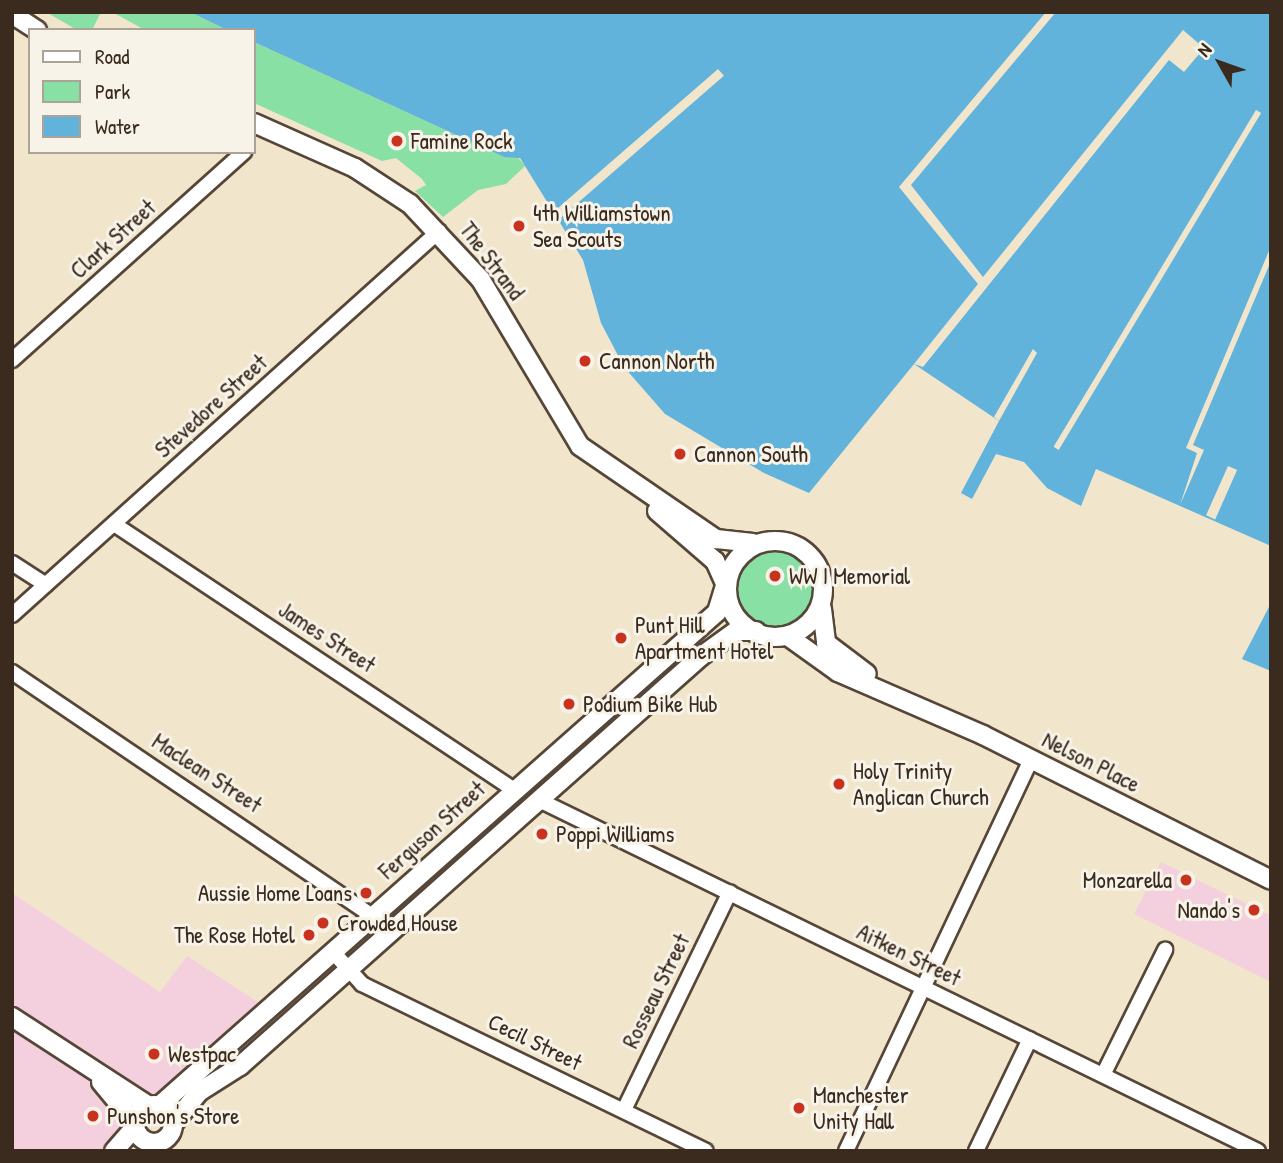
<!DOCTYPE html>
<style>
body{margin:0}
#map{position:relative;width:1283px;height:1163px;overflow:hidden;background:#f1e5cb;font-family:"Patrick Hand",sans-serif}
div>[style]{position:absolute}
.built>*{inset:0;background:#f4cfdd}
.green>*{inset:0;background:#88e0a4}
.round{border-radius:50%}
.water>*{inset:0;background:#61b3dc}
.pier>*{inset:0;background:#f1e5cb;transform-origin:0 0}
.roads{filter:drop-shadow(2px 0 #564638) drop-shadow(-2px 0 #564638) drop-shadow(0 2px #564638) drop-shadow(0 -2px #564638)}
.minor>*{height:14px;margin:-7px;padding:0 7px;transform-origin:7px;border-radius:7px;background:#fff}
.tertiary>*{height:18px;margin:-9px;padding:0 9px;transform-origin:9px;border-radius:9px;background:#fff}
.tertiary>.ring{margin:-9px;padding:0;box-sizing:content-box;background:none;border:18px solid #fff;border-radius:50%}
.dots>*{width:19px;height:19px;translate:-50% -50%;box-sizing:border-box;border:4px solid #f7f3e8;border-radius:50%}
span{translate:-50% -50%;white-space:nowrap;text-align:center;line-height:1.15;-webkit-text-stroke:6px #f7f3e8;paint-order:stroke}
.poi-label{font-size:23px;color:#3b2a1e}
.left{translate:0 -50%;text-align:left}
.right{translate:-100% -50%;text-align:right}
.street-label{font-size:23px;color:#3b2a1e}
.frame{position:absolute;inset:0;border:14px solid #3b2a1e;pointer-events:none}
.legend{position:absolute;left:28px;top:28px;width:228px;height:126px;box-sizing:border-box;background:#f7f3e8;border:2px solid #aca397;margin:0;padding:9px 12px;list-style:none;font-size:21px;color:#3b2a1e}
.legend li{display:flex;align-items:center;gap:14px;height:35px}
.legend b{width:35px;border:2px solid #aca397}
.north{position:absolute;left:1185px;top:28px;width:70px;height:70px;-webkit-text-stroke:5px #f7f3e8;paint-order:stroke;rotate:310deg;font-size:19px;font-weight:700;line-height:28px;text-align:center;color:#3b2a1e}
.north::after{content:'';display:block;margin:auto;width:24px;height:32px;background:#3b2a1e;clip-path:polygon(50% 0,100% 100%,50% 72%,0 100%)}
</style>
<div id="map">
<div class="built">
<div style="clip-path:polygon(1161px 862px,1271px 916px,1271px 982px,1134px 914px)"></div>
<div style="clip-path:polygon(12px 893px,160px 992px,187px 956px,262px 1005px,100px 1151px,12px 1151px)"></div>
</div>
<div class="green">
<div style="clip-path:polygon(46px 12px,101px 12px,92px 30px,77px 30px)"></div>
<div style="clip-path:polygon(112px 12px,190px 12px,227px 30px,145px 30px)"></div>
<div style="clip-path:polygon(254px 42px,504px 157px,516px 155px,525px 166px,506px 184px,478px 190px,443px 217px,415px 191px,426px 185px,422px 179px,396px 158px,382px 161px,254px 103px)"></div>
<div class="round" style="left:734px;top:549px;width:80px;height:80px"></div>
</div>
<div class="water">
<div style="clip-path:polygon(190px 12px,1271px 12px,1271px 546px,1096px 469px,1081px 506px,1047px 488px,1024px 462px,996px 454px,972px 499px,961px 493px,999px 421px,914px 364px,809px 493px,764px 473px,665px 414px,624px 367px,601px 323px,583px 260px,520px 158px,504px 157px,254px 42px,254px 30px,227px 30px)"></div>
<div style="clip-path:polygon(1271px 603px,1271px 671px,1242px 659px)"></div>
</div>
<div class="pier">
<div style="clip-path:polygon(1046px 12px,1056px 12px,911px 185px,983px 277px,1183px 30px,1204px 48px,1184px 72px,1169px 60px,923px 367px,914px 364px,978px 284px,899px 187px)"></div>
<div style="left:718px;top:69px;width:9px;height:220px;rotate:49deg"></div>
<div style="left:1256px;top:110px;width:6px;height:393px;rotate:31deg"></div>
<div style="clip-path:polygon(1271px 246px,1271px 261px,1193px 445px,1204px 450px,1180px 505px,1197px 453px,1186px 448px)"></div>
<div style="clip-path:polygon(1033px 349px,1037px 353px,999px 421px,994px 417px)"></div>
<div style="left:1228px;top:466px;width:10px;height:54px;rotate:24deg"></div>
</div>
<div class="roads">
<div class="minor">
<div style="left:12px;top:360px;width:312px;rotate:-41.9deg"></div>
<div style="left:114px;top:524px;width:480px;rotate:33.6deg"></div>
<div style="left:12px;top:563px;width:40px;rotate:32.9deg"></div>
<div style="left:12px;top:615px;width:574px;rotate:-41.96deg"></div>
<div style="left:12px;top:672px;width:436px;rotate:34.1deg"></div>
<div style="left:539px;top:800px;width:800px;rotate:26.02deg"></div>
<div style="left:333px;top:952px;width:43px;rotate:47.8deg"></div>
<div style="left:362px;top:984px;width:382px;rotate:25.9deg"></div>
<div style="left:1103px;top:1075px;width:140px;rotate:-63.6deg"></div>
<div style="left:624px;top:1110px;width:242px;rotate:-64.1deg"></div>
<div style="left:846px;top:1151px;width:433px;rotate:-64.7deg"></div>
<div style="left:976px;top:1151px;width:124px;rotate:-64.3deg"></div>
</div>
<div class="tertiary">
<div style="left:12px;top:14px;width:30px;rotate:33deg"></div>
<div style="left:254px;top:123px;width:111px;rotate:24deg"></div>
<div style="left:355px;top:168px;width:66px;rotate:33.2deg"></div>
<div style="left:410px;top:204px;width:104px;rotate:46.9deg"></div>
<div style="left:481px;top:280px;width:193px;rotate:59.2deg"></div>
<div style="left:580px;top:446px;width:165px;rotate:34.4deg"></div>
<div style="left:716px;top:539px;width:37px;rotate:6deg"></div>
<div style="left:657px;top:511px;width:77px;rotate:40.8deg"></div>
<div style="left:715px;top:561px;width:24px;rotate:66deg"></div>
<div class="ring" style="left:727px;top:541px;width:78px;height:78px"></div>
<div style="left:822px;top:609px;width:34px;rotate:83deg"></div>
<div style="left:826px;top:643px;width:51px;rotate:37.1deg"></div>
<div style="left:789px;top:637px;width:60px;rotate:35.5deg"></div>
<div style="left:838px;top:672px;width:158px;rotate:23.5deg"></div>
<div style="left:983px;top:735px;width:322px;rotate:26.7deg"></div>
<div style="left:12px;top:1017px;width:163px;rotate:33deg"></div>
<div style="left:101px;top:1082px;width:52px;rotate:50.5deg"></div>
<div class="ring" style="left:135px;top:1105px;width:20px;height:20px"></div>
<div style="left:159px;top:1106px;width:745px;rotate:-41.52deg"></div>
<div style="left:717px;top:612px;width:28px;rotate:-73deg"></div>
<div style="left:173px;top:1124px;width:41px;rotate:-50.9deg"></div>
<div style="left:199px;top:1092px;width:49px;rotate:-32.4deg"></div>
<div style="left:240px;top:1066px;width:616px;rotate:-41.64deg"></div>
<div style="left:700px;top:657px;width:44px;rotate:-35.8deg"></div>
<div style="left:736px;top:631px;width:20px"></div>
<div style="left:114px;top:1151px;width:32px;rotate:-49deg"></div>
</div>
</div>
<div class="dots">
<div style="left:397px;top:141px;background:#c8321e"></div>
<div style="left:519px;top:226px;background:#c8321e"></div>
<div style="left:585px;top:361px;background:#c8321e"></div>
<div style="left:680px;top:454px;background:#c8321e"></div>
<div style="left:775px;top:576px;background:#c8321e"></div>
<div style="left:621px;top:638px;background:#c8321e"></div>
<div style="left:569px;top:704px;background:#c8321e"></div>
<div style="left:839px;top:784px;background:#c8321e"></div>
<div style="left:542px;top:834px;background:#c8321e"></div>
<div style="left:1186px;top:880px;background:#c8321e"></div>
<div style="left:366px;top:893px;background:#c8321e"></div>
<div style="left:1254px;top:910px;background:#c8321e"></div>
<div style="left:323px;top:923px;background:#c8321e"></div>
<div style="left:309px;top:935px;background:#c8321e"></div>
<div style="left:154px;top:1054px;background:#c8321e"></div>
<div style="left:799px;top:1108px;background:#c8321e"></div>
<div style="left:93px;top:1116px;background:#c8321e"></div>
</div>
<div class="poi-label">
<span class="left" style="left:411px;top:141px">Famine Rock</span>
<span class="left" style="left:533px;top:226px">4th Williamstown<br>Sea Scouts</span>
<span class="left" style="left:599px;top:361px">Cannon North</span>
<span class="left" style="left:694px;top:454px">Cannon South</span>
<span class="left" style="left:789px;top:576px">WW I Memorial</span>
<span class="left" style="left:635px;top:638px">Punt Hill<br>Apartment Hotel</span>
<span class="left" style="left:583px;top:704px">Podium Bike Hub</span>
<span class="left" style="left:853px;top:784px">Holy Trinity<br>Anglican Church</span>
<span class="left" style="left:556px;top:834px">Poppi Williams</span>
<span class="right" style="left:1172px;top:880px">Monzarella</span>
<span class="right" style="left:352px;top:893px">Aussie Home Loans</span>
<span class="right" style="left:1240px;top:910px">Nando's</span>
<span class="left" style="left:337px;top:923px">Crowded House</span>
<span class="right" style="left:295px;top:935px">The Rose Hotel</span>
<span class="left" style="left:168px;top:1054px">Westpac</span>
<span class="left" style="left:813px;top:1108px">Manchester<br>Unity Hall</span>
<span class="left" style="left:107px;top:1116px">Punshon's Store</span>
</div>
<div class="street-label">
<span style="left:113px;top:239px;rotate:-42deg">Clark Street</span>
<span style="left:492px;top:261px;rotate:53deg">The Strand</span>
<span style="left:211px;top:406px;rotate:-42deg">Stevedore Street</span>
<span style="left:327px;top:637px;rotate:33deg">James Street</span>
<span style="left:1091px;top:762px;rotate:27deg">Nelson Place</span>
<span style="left:207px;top:773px;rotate:33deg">Maclean Street</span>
<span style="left:432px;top:830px;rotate:-42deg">Ferguson Street</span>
<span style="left:909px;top:955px;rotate:26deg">Aitken Street</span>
<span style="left:656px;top:991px;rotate:-64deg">Rosseau Street</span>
<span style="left:535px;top:1042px;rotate:26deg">Cecil Street</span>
</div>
<div class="frame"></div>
<ul class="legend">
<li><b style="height:9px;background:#fff"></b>Road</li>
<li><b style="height:19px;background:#88e0a4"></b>Park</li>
<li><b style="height:19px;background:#61b3dc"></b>Water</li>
</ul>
<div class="north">N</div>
</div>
